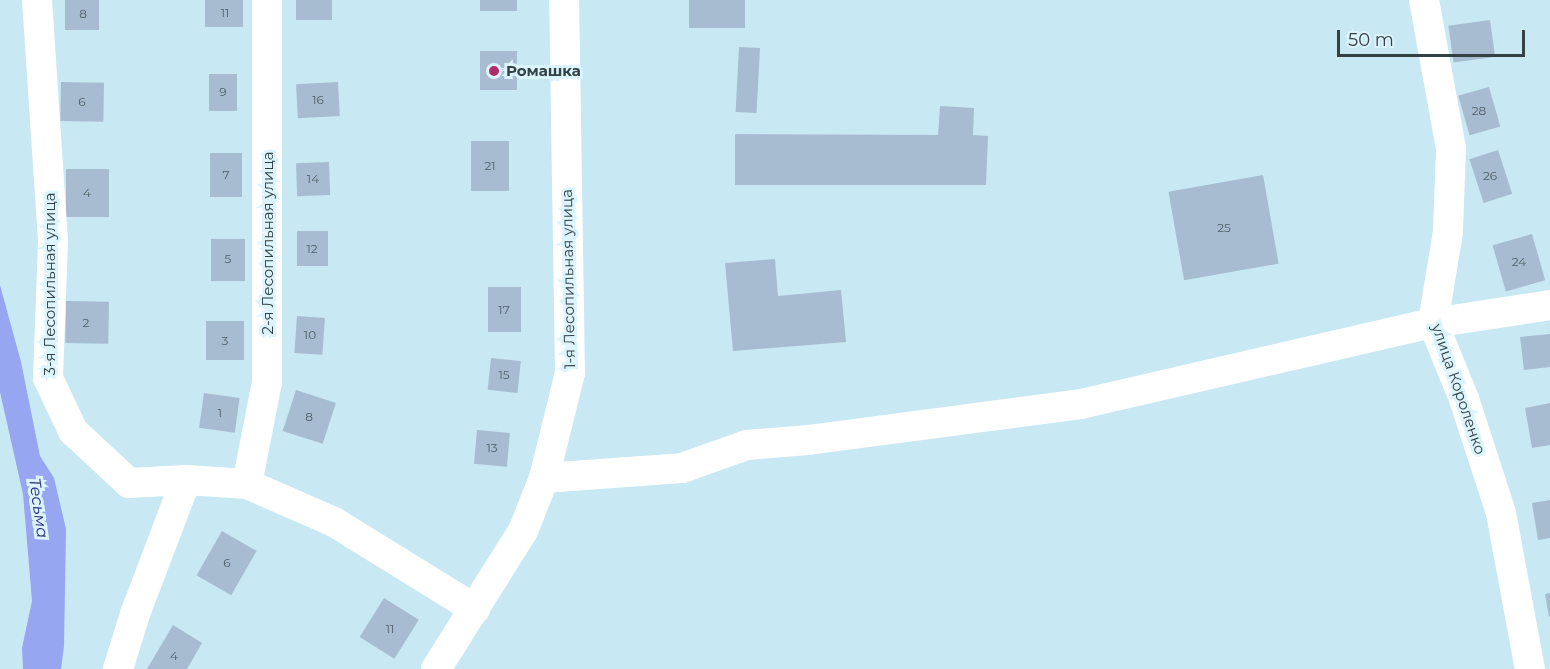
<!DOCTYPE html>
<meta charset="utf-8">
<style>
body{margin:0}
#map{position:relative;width:1550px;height:669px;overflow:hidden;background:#c8e8f3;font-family:Montserrat,sans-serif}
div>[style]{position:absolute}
.water>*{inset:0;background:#96a6f0}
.building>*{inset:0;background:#a7bcd0;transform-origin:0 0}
.street>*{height:30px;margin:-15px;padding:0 15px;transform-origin:15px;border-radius:15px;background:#fff}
.dots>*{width:16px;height:16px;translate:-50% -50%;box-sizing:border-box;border:3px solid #dbf4fd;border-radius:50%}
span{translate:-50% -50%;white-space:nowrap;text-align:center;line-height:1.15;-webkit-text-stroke:6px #dbf4fd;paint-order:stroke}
.number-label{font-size:12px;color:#505f67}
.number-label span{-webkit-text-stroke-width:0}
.poi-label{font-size:15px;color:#334044;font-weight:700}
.left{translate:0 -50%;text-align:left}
.street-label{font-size:15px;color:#334044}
.water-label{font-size:16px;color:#272c80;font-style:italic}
.scale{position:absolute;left:1337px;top:30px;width:188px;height:27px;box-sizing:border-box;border:3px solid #334044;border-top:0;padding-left:8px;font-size:18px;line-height:21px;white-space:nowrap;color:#334044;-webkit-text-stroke:4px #dbf4fd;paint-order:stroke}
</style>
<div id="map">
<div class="water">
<div style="clip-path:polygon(0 285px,21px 362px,40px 456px,54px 478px,66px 529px,64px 646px,61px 669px,23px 669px,22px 648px,32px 601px,23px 494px,0 392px)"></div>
</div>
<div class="building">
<div style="left:65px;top:0;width:34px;height:30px"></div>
<div style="left:205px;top:0;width:38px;height:27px"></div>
<div style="left:296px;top:0;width:36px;height:20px"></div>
<div style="left:480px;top:0;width:37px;height:11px"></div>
<div style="left:689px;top:0;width:56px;height:28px"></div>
<div style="left:1490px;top:20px;width:37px;height:42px;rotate:82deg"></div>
<div style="left:739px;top:47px;width:21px;height:65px;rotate:3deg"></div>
<div style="left:480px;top:51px;width:37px;height:39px"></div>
<div style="left:209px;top:74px;width:28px;height:37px"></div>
<div style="left:61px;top:82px;width:43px;height:39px;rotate:1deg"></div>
<div style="left:338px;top:82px;width:34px;height:42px;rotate:87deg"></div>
<div style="left:1489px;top:87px;width:41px;height:32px;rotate:74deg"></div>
<div style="clip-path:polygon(940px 106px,974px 108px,973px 135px,988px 136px,986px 185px,735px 185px,735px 134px,938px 135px)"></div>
<div style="left:509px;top:141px;width:50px;height:38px;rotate:90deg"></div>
<div style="left:1498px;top:150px;width:46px;height:30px;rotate:72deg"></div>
<div style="left:210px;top:153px;width:32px;height:44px"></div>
<div style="left:329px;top:162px;width:33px;height:33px;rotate:88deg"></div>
<div style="left:66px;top:169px;width:43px;height:48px"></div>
<div style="left:1263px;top:175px;width:90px;height:96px;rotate:80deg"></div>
<div style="left:297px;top:231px;width:31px;height:35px"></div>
<div style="left:1532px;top:234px;width:48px;height:41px;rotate:74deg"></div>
<div style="left:211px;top:239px;width:34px;height:42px"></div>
<div style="clip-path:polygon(775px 259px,778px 296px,841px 290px,846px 342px,733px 351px,725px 263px)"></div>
<div style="left:488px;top:287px;width:33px;height:45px"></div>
<div style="left:66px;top:301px;width:43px;height:42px;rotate:1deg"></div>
<div style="left:297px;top:316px;width:28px;height:37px;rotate:4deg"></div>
<div style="left:244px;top:321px;width:39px;height:38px;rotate:90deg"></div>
<div style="clip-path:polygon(1550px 334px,1550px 367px,1524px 370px,1520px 337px)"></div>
<div style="left:491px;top:358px;width:30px;height:32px;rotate:6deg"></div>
<div style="left:296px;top:390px;width:42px;height:43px;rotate:18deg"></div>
<div style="left:204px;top:393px;width:36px;height:35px;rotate:8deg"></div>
<div style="clip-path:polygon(1550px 403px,1550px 445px,1532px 448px,1525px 408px)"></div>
<div style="left:477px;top:430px;width:33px;height:34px;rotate:5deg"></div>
<div style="clip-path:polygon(1550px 500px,1550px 538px,1538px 540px,1532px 503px)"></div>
<div style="left:222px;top:531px;width:40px;height:51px;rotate:30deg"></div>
<div style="clip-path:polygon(1550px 593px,1550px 616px,1549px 617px,1545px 594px)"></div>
<div style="left:384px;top:598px;width:41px;height:46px;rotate:32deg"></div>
<div style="clip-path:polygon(173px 625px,202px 643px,187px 669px,147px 669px)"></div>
</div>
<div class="street">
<div style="left:37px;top:0;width:242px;rotate:86.2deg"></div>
<div style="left:53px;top:241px;width:137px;rotate:92.1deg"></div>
<div style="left:48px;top:378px;width:59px;rotate:64.7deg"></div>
<div style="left:73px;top:431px;width:76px;rotate:42.9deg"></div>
<div style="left:129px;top:483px;width:57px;rotate:-3deg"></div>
<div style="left:186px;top:480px;width:61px;rotate:3.8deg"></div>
<div style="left:247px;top:484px;width:95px;rotate:23.6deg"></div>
<div style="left:334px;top:522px;width:166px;rotate:31.7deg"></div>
<div style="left:1424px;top:0;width:151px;rotate:79.7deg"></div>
<div style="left:1451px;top:149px;width:83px;rotate:92.1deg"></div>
<div style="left:1448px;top:232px;width:92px;rotate:99.4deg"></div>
<div style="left:1433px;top:323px;width:82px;rotate:67.8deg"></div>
<div style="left:1464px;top:399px;width:120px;rotate:72deg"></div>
<div style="left:1501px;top:513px;width:159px;rotate:79.5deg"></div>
<div style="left:544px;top:478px;width:138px;rotate:-4.1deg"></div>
<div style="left:682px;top:468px;width:69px;rotate:-19.5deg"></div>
<div style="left:747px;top:445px;width:61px;rotate:-4.7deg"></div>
<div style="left:808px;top:440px;width:275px;rotate:-7.5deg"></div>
<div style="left:1081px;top:404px;width:361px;rotate:-13deg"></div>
<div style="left:1433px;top:323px;width:118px;rotate:-8.7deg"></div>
<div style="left:247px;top:484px;width:104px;rotate:-78.9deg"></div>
<div style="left:267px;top:382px;width:382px;rotate:-90deg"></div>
<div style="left:118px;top:669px;width:58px;rotate:-72.8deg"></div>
<div style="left:135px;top:614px;width:143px;rotate:-69.2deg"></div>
<div style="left:436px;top:669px;width:163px;rotate:-57.8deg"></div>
<div style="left:523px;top:531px;width:57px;rotate:-68.4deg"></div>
<div style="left:544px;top:478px;width:108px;rotate:-76.1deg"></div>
<div style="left:570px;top:373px;width:373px;rotate:-90.9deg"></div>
</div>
<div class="dots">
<div style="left:494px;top:71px;background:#b22b6e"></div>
</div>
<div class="number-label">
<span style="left:225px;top:13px">11</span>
<span style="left:83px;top:14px">8</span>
<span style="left:223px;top:92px">9</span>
<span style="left:318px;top:100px">16</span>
<span style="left:82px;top:102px">6</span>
<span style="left:1479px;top:111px">28</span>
<span style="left:490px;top:166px">21</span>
<span style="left:226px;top:175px">7</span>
<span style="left:1490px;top:176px">26</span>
<span style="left:313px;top:179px">14</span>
<span style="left:87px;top:193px">4</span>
<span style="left:1224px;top:228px">25</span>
<span style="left:312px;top:249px">12</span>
<span style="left:228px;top:259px">5</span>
<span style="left:1519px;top:262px">24</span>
<span style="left:504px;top:310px">17</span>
<span style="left:86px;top:323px">2</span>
<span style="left:310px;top:335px">10</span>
<span style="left:225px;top:341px">3</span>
<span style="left:504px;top:375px">15</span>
<span style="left:220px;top:413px">1</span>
<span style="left:309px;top:417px">8</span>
<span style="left:492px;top:448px">13</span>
<span style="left:227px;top:563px">6</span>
<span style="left:390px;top:629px">11</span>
<span style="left:174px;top:656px">4</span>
</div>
<div class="poi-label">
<span class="left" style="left:506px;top:71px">Ромашка</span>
</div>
<div class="street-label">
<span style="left:268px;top:243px;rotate:-90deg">2-я Лесопильная улица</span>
<span style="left:568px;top:279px;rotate:-91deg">1-я Лесопильная улица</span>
<span style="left:50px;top:284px;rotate:-90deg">3-я Лесопильная улица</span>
<span style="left:1459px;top:389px;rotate:71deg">улица Короленко</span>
</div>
<div class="water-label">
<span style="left:38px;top:508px;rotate:82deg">Тесьма</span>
</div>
<div class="scale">50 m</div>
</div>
